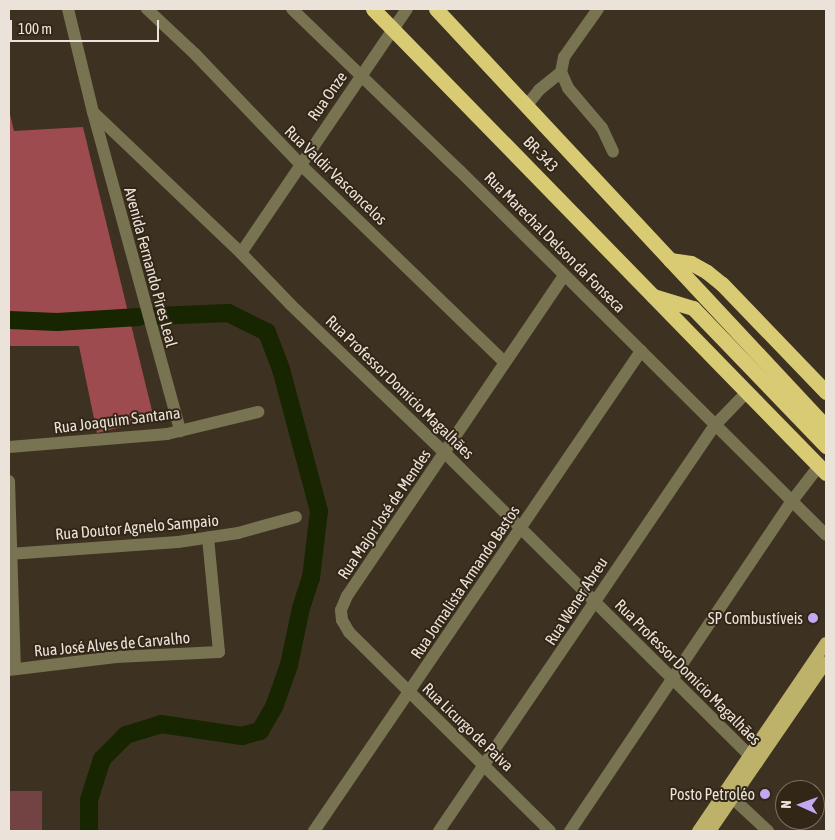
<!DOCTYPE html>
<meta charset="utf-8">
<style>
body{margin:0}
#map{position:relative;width:835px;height:840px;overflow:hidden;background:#3d3121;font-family:"Asap Condensed",sans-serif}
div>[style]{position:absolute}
.green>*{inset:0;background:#734343;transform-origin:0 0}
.forest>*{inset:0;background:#9d4b4e}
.river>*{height:18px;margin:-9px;padding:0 9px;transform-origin:9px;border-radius:9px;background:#172500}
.minor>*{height:12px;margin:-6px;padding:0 6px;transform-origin:6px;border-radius:6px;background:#787351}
.major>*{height:12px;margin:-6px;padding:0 6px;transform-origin:6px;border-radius:6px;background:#beb26a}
.highway>*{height:15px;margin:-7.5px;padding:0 7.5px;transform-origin:7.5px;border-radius:7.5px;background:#d9cb74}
.dots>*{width:14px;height:14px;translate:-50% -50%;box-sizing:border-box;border:2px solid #322717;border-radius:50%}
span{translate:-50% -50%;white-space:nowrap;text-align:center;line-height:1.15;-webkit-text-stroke:4px #322717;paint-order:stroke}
.street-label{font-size:16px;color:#ebe3d9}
.poi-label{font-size:16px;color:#ebe3d9}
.right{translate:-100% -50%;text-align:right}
.frame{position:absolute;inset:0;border:10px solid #ebe3d9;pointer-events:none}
.north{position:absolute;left:775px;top:780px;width:50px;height:50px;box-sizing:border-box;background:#322717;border:1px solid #7c7265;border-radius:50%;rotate:272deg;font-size:14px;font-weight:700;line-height:20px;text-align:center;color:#ebe3d9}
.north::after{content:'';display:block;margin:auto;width:18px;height:22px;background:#c0a8f3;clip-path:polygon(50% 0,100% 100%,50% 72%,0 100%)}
.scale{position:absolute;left:10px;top:20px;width:149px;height:22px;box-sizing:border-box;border:2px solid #ebe3d9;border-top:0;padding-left:6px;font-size:15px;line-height:18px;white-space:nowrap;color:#ebe3d9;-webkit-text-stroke:4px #322717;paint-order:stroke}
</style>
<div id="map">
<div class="green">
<div style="left:42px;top:791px;width:40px;height:33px;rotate:90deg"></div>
</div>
<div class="forest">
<div style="clip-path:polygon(9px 110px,14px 131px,83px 127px,154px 419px,97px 433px,79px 346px,9px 346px)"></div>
</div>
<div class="river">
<div style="left:9px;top:320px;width:48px;rotate:2.4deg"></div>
<div style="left:57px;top:322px;width:82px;rotate:-3.5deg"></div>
<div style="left:89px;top:831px;width:31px;rotate:-90deg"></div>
<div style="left:89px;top:800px;width:43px;rotate:-72.4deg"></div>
<div style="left:102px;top:759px;width:34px;rotate:-45deg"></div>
<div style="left:126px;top:735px;width:37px;rotate:-17deg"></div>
<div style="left:161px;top:724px;width:82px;rotate:8.4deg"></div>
<div style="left:242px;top:736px;width:19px;rotate:-16deg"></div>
<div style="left:260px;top:731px;width:28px;rotate:-60deg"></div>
<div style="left:274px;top:707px;width:45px;rotate:-70.3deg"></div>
<div style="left:289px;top:665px;width:58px;rotate:-78.1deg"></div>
<div style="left:301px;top:608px;width:32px;rotate:-72deg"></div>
<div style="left:311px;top:578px;width:67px;rotate:-83.2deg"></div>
<div style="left:319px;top:511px;width:147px;rotate:-105deg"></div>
<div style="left:281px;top:369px;width:40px;rotate:-111deg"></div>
<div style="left:267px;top:332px;width:43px;rotate:-154deg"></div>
<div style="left:228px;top:313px;width:72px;rotate:177.6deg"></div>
</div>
<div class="minor">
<div style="left:68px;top:9px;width:106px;rotate:76.4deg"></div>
<div style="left:93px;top:112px;width:204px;rotate:43.6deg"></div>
<div style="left:241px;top:253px;width:71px;rotate:46.1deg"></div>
<div style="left:290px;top:304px;width:215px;rotate:43.9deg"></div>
<div style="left:445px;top:453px;width:440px;rotate:44.8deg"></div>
<div style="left:147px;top:9px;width:66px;rotate:43.2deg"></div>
<div style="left:195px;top:54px;width:152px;rotate:46.3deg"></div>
<div style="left:300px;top:164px;width:284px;rotate:44.1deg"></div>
<div style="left:292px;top:9px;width:233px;rotate:44deg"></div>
<div style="left:460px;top:171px;width:516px;rotate:44.84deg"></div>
<div style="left:598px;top:9px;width:59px;rotate:125.3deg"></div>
<div style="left:564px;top:57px;width:15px;rotate:101deg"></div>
<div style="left:561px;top:72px;width:17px;rotate:66deg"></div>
<div style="left:568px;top:88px;width:52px;rotate:49.6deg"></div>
<div style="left:602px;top:128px;width:26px;rotate:65deg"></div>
<div style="left:527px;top:105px;width:19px;rotate:-51deg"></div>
<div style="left:539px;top:90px;width:28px;rotate:-39deg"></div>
<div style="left:93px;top:112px;width:331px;rotate:74.7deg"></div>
<div style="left:241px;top:253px;width:295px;rotate:-55.8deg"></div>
<div style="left:9px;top:447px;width:159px;rotate:-4.7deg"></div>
<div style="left:167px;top:434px;width:94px;rotate:-13.6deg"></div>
<div style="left:9px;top:481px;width:188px;rotate:88.2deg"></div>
<div style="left:9px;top:554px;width:169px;rotate:-4.1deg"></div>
<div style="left:178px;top:542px;width:61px;rotate:-8.5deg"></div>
<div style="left:238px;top:533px;width:60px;rotate:-15.4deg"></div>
<div style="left:9px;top:670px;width:108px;rotate:-6.9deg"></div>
<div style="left:116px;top:657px;width:103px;rotate:-2.8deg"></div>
<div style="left:219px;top:652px;width:115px;rotate:-95.5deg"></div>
<div style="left:725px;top:791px;width:59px;rotate:42.9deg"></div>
<div style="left:314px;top:831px;width:581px;rotate:-55.74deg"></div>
<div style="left:439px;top:831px;width:492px;rotate:-55.8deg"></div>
<div style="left:716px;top:424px;width:43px;rotate:-45.9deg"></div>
<div style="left:550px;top:831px;width:283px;rotate:-135.3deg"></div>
<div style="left:349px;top:632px;width:14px;rotate:-120deg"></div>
<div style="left:342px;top:620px;width:10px;rotate:-96deg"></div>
<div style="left:341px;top:610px;width:15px;rotate:-67deg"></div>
<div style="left:347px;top:596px;width:387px;rotate:-55.9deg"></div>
<div style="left:570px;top:831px;width:398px;rotate:-56.1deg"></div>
<div style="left:792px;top:501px;width:44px;rotate:-52.4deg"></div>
</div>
<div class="major">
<div style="left:698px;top:831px;width:227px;rotate:-55.8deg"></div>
<div style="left:710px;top:831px;width:205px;rotate:-55.5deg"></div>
</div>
<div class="highway">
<div style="left:373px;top:9px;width:401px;rotate:45.7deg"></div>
<div style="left:653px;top:296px;width:42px;rotate:16.7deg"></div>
<div style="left:693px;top:308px;width:192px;rotate:46.1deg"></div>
<div style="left:436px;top:9px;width:572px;rotate:46.98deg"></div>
<div style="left:670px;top:260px;width:21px;rotate:8deg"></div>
<div style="left:691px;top:263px;width:18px;rotate:29deg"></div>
<div style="left:707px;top:272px;width:19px;rotate:39deg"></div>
<div style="left:722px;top:284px;width:150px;rotate:46.1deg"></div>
<div style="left:654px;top:297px;width:246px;rotate:45.7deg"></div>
</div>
<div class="dots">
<div style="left:813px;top:618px;background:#c0a8f3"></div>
<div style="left:765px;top:794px;background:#c0a8f3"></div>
</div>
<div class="street-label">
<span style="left:327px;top:96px;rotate:-55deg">Rua Onze</span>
<span style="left:541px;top:154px;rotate:46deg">BR-343</span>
<span style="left:336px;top:175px;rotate:44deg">Rua Valdir Vasconcelos</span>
<span style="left:555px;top:242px;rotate:45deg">Rua Marechal Delson da Fonseca</span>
<span style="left:151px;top:267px;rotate:75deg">Avenida Fernando Pires Leal</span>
<span style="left:400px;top:387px;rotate:44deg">Rua Professor Domicio Magalhães</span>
<span style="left:117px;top:420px;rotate:-7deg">Rua Joaquim Santana</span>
<span style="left:384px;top:514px;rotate:-56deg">Rua Major José de Mendes</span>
<span style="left:137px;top:527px;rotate:-5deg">Rua Doutor Agnelo Sampaio</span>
<span style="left:465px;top:582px;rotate:-56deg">Rua Jornalista Armando Bastos</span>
<span style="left:576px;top:601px;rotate:-57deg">Rua Wener Abreu</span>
<span style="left:112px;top:644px;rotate:-5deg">Rua José Alves de Carvalho</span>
<span style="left:688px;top:672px;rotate:45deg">Rua Professor Domicio Magalhães</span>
<span style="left:468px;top:727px;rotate:44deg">Rua Licurgo de Paiva</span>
</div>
<div class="poi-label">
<span class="right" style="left:803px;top:618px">SP Combustíveis</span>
<span class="right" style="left:755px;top:794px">Posto Petroléo</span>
</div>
<div class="frame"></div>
<div class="north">N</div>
<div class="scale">100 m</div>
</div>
